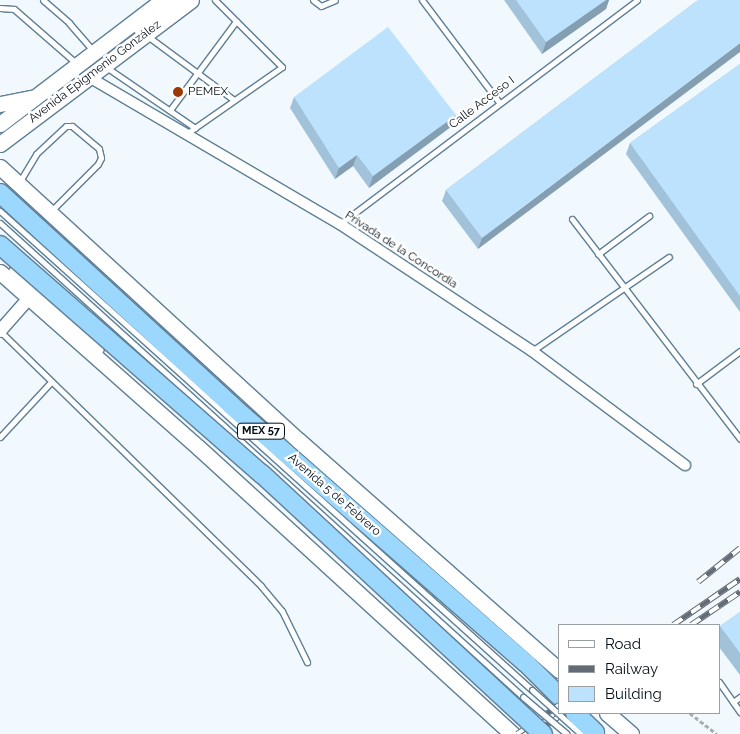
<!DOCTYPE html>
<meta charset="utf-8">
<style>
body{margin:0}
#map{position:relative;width:740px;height:734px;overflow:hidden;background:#f2f9fe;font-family:Raleway,sans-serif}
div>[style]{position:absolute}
.path>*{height:2.5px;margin-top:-1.25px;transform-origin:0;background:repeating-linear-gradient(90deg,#a6aeb4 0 4px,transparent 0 6.5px)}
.roads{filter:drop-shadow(1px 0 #5f7f95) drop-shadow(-1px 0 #5f7f95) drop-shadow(0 1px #5f7f95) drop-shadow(0 -1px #5f7f95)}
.service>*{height:5px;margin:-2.5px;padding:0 2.5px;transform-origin:2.5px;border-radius:2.5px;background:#fff}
.minor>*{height:10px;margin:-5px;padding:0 5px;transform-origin:5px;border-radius:5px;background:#fff}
.tertiary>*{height:12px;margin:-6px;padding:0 6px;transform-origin:6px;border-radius:6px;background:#fff}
.secondary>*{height:15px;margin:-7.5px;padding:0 7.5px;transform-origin:7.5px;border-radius:7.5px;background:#fff}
.trunk>*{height:18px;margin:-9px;padding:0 9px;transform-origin:9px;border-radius:9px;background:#9cd7fe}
.rail>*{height:5.5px;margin-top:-2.75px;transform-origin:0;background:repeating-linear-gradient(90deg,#fff 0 11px,#636c74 0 22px);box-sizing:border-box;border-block:1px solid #636c74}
.bridges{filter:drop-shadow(1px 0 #5f7f95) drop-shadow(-1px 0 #5f7f95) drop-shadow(0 1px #5f7f95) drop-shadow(0 -1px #5f7f95)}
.service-bridge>*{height:5px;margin:-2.5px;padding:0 2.5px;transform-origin:2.5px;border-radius:2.5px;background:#fff}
.trunk-bridge>*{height:18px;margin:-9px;padding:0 9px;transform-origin:9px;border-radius:9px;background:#9cd7fe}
.wall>*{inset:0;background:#a2c2da}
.shaded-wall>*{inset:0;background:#849eb2}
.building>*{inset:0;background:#bce2fe}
.dots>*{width:14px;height:14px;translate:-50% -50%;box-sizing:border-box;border:2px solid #fff;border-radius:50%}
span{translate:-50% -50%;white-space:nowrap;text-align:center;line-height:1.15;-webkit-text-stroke:4.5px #fff;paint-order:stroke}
.shield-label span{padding:1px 4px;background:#fff;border:1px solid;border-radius:4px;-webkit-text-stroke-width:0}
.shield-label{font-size:11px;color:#040e17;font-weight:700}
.street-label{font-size:12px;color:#040e17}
.poi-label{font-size:12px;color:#040e17}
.left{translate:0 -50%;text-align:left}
.legend{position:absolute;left:558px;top:624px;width:162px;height:90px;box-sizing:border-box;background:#fff;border:1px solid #9b9fa2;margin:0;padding:6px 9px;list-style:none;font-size:15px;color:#040e17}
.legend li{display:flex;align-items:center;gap:10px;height:25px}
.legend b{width:25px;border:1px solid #9b9fa2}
</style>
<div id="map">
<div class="path">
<div style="left:690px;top:713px;width:34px;rotate:38deg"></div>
</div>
<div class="roads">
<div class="service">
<div style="left:43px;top:0;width:35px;rotate:41deg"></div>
<div style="left:69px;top:23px;width:37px;rotate:49deg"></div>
<div style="left:313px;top:0;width:10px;rotate:37deg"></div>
<div style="left:321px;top:6px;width:15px;rotate:-23deg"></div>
<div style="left:422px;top:0;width:128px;rotate:53deg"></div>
<div style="left:0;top:8px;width:14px;rotate:4deg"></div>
<div style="left:14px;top:9px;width:82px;rotate:41.1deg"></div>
<div style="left:146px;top:35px;width:109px;rotate:36.5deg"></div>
<div style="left:106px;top:67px;width:108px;rotate:34.4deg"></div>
<div style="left:170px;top:110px;width:111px;rotate:-53.4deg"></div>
<div style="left:186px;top:134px;width:117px;rotate:-34.9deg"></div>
<div style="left:282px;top:67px;width:95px;rotate:-135deg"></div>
<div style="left:20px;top:181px;width:31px;rotate:-59deg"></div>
<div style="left:36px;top:154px;width:41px;rotate:-43deg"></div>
<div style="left:66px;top:126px;width:6px"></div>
<div style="left:72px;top:126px;width:35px;rotate:40deg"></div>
<div style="left:99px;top:149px;width:9px;rotate:77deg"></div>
<div style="left:101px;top:158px;width:7px;rotate:117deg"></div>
<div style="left:98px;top:164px;width:66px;rotate:135deg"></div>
<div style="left:0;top:211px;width:716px;rotate:42deg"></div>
<div style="left:572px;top:219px;width:277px;rotate:52.6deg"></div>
<div style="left:0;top:223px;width:706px;rotate:42.19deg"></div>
<div style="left:340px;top:224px;width:372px;rotate:-37deg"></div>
<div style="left:598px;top:254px;width:64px;rotate:-36.7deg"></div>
<div style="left:0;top:331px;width:365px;rotate:44.3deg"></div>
<div style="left:261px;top:586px;width:33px;rotate:50deg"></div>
<div style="left:282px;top:611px;width:57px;rotate:63.9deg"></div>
<div style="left:532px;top:351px;width:166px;rotate:-34.5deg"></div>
<div style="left:696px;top:384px;width:55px;rotate:-36.9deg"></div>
<div style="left:0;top:437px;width:75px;rotate:-47.2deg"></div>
<div style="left:719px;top:682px;width:37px;rotate:55deg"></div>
<div style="left:733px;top:702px;width:9px;rotate:-36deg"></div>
</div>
<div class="minor">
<div style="left:89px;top:77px;width:291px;rotate:30.4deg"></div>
<div style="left:340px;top:224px;width:230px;rotate:33.5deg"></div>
<div style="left:532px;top:351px;width:191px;rotate:36.7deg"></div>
</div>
<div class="tertiary">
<div style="left:140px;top:29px;width:48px;rotate:-37.3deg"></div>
<div style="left:15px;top:272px;width:113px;rotate:42.9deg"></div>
<div style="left:0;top:331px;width:44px;rotate:-48.7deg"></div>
</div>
<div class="secondary">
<div style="left:0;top:104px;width:33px;rotate:-11deg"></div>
<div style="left:0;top:124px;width:205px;rotate:-37.3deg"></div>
<div style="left:0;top:144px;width:239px;rotate:-37deg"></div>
<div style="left:0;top:167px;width:404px;rotate:42.5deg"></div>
<div style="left:298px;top:440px;width:348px;rotate:41.4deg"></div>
<div style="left:0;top:272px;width:266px;rotate:41.5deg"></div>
<div style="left:199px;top:448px;width:424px;rotate:42.4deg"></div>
<div style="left:607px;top:713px;width:32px;rotate:41deg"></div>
</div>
<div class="trunk">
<div style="left:0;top:193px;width:314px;rotate:42.5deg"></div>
<div style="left:231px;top:405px;width:392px;rotate:41.2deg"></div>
<div style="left:526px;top:663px;width:47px;rotate:45deg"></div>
</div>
</div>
<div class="rail">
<div style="left:698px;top:582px;width:54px;rotate:-39deg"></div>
<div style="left:673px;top:625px;width:81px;rotate:-34.5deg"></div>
<div style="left:691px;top:625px;width:59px;rotate:-34deg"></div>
<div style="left:517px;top:734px;width:51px;rotate:-34.6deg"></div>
<div style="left:534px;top:734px;width:37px;rotate:-35deg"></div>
</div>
<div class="bridges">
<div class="service-bridge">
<div style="left:532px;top:690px;width:66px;rotate:41.9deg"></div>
<div style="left:523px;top:697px;width:57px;rotate:40.1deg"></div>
</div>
<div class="trunk-bridge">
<div style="left:0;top:245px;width:348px;rotate:41.2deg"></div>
<div style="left:262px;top:474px;width:383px;rotate:42.8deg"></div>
<div style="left:575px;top:713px;width:28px;rotate:44deg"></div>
</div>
</div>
<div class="wall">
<div style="clip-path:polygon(504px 0,609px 0,606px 9px,542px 54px)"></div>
<div style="clip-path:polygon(698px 0,478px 249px,442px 201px,446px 190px)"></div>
<div style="clip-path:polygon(740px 64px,740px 312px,626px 154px,630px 143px)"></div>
<div style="clip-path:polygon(294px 97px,452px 126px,369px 188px,353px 166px,335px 179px,290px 108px)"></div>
<div style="clip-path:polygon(740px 612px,740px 675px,719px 647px,719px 629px,720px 626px)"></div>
</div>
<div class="shaded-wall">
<div style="clip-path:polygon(606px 0,609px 0,606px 9px,542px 54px,546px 42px)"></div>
<div style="clip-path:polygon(740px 43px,740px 52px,478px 249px,482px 238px)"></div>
<div style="clip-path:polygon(456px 115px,452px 126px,369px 188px,373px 176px)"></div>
<div style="clip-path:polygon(357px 155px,353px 166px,335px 179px,339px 168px)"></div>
</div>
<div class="building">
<div style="clip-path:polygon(516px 0,606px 0,546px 42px)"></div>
<div style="clip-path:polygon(698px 0,740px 0,740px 43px,482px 238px,446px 190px)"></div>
<div style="clip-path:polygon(388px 27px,456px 115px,373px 176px,357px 155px,339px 168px,294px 97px)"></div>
<div style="clip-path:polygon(740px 64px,740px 296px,630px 143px)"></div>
<div style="clip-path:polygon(740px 612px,740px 653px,720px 626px)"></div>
</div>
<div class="dots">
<div style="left:178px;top:92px;background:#9c3706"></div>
</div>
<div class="shield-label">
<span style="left:261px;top:431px">MEX 57</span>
</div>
<div class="street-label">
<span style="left:95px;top:72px;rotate:-37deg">Avenida Epigmenio González</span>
<span style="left:482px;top:103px;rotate:-37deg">Calle Acceso I</span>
<span style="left:401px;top:250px;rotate:33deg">Privada de la Concordia</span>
<span style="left:334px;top:495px;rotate:41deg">Avenida 5 de Febrero</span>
</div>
<div class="poi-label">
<span class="left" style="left:188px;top:92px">PEMEX</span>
</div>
<ul class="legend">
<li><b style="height:6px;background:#fff"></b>Road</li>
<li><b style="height:6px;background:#636c74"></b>Railway</li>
<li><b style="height:14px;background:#bce2fe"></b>Building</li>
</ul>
</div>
